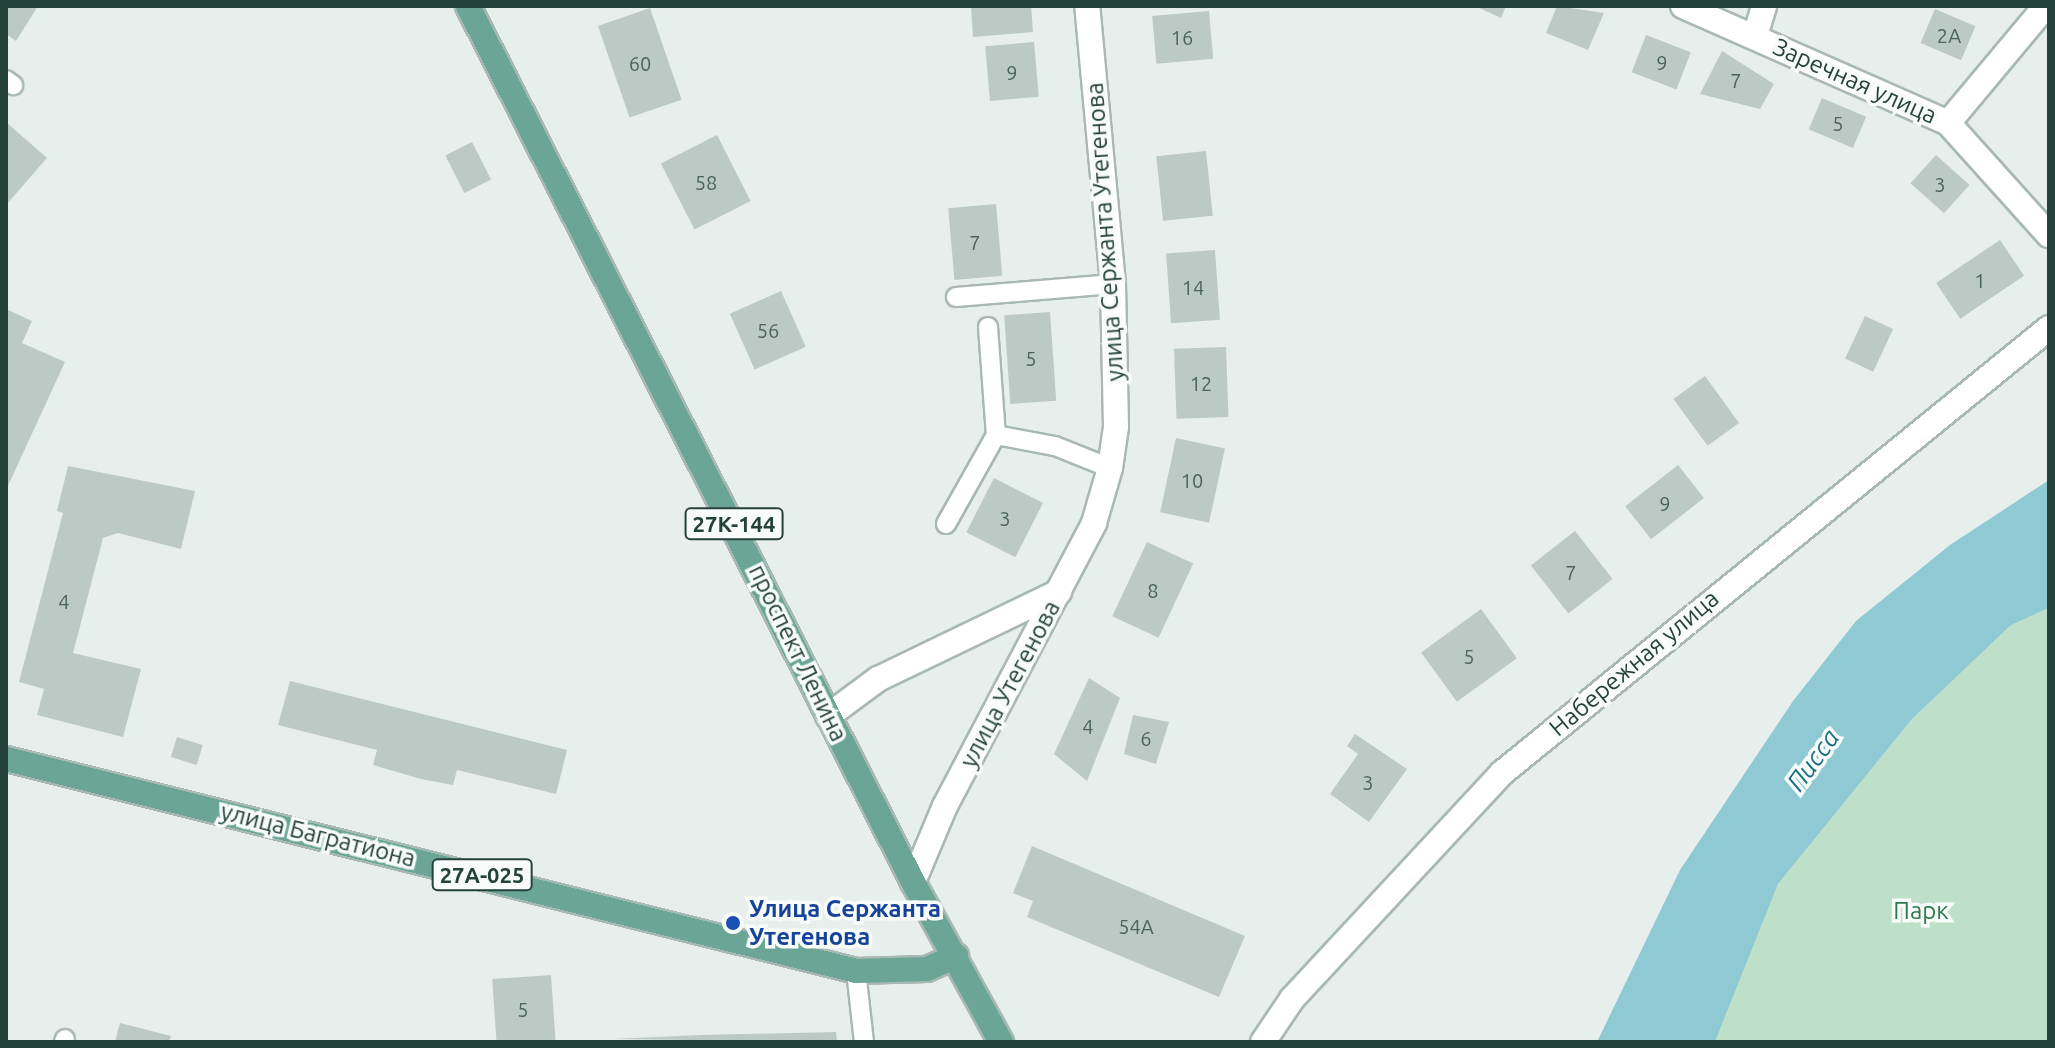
<!DOCTYPE html>
<meta charset="utf-8">
<style>
body{margin:0}
#map{position:relative;width:2055px;height:1048px;overflow:hidden;background:#e6efeb;font-family:Ubuntu,sans-serif}
div>[style]{position:absolute}
.green>*{inset:0;background:#bfe0c8}
.water>*{inset:0;background:#8ec9d4}
.building>*{inset:0;background:#bbcac4;transform-origin:0 0}
.roads{filter:drop-shadow(2px 0 #a8b8b2) drop-shadow(-2px 0 #a8b8b2) drop-shadow(0 2px #a8b8b2) drop-shadow(0 -2px #a8b8b2)}
.lane>*{height:18px;margin:-9px;padding:0 9px;transform-origin:9px;border-radius:9px;background:#fff}
.street>*{height:24px;margin:-12px;padding:0 12px;transform-origin:12px;border-radius:12px;background:#fff}
.secondary>*{height:24px;margin:-12px;padding:0 12px;transform-origin:12px;border-radius:12px;background:#fff}
.primary>*{height:24px;margin:-12px;padding:0 12px;transform-origin:12px;border-radius:12px;background:#6aa596}
.dots>*{width:22px;height:22px;translate:-50% -50%;box-sizing:border-box;border:4px solid #f7fbf9;border-radius:50%}
span{translate:-50% -50%;white-space:nowrap;text-align:center;line-height:1.15;-webkit-text-stroke:7px #f7fbf9;paint-order:stroke}
.number-label{font-size:20px;color:#4a645c}
.number-label span{-webkit-text-stroke-width:0}
.shield-label span{padding:2px 6px;background:#f7fbf9;border:2px solid;border-radius:6px;-webkit-text-stroke-width:0}
.shield-label{font-size:22px;color:#24423a;font-weight:700}
.street-label{font-size:24px;color:#24423a}
.transit-label{font-size:24px;color:#164399;font-weight:700}
.left{translate:0 -50%;text-align:left}
.park-label{font-size:24px;color:#2d7a4b}
.water-label{font-size:26px;color:#1c6f80;font-style:italic}
.frame{position:absolute;inset:0;border:8px solid #24423a;pointer-events:none}
</style>
<div id="map">
<div class="green">
<div style="clip-path:polygon(2049px 608px,2049px 1042px,1715px 1042px,1778px 884px,1912px 719px,2011px 625px)"></div>
</div>
<div class="water">
<div style="clip-path:polygon(2049px 480px,2049px 608px,2011px 625px,1912px 719px,1778px 884px,1715px 1042px,1597px 1042px,1680px 870px,1793px 701px,1856px 621px,1950px 545px)"></div>
</div>
<div class="building">
<div style="clip-path:polygon(6px 6px,38px 6px,16px 41px,6px 34px)"></div>
<div style="clip-path:polygon(971px 6px,1031px 6px,1033px 32px,973px 37px)"></div>
<div style="clip-path:polygon(1475px 6px,1506px 6px,1501px 18px)"></div>
<div style="clip-path:polygon(1557px 6px,1604px 13px,1588px 50px,1546px 33px)"></div>
<div style="left:650px;top:8px;width:97px;height:55px;rotate:71deg"></div>
<div style="left:1935px;top:9px;width:44px;height:37px;rotate:23deg"></div>
<div style="left:1209px;top:11px;width:48px;height:57px;rotate:85deg"></div>
<div style="left:1646px;top:35px;width:48px;height:40px;rotate:21deg"></div>
<div style="left:1034px;top:42px;width:55px;height:49px;rotate:85deg"></div>
<div style="clip-path:polygon(1722px 51px,1774px 84px,1760px 109px,1700px 94px)"></div>
<div style="left:1822px;top:98px;width:48px;height:34px;rotate:23deg"></div>
<div style="clip-path:polygon(6px 122px,47px 158px,6px 205px)"></div>
<div style="left:717px;top:135px;width:74px;height:63px;rotate:63deg"></div>
<div style="left:472px;top:142px;width:42px;height:30px;rotate:63deg"></div>
<div style="left:1206px;top:151px;width:65px;height:50px;rotate:84deg"></div>
<div style="left:1936px;top:155px;width:45px;height:38px;rotate:42deg"></div>
<div style="left:996px;top:204px;width:72px;height:48px;rotate:85deg"></div>
<div style="left:2000px;top:240px;width:43px;height:77px;rotate:56deg"></div>
<div style="left:1215px;top:250px;width:70px;height:49px;rotate:86deg"></div>
<div style="left:781px;top:291px;width:61px;height:56px;rotate:66deg"></div>
<div style="clip-path:polygon(6px 309px,32px 321px,22px 343px,65px 362px,6px 490px)"></div>
<div style="left:1050px;top:312px;width:89px;height:46px;rotate:86deg"></div>
<div style="left:1865px;top:316px;width:31px;height:47px;rotate:25deg"></div>
<div style="left:1226px;top:347px;width:70px;height:52px;rotate:88deg"></div>
<div style="left:1705px;top:376px;width:58px;height:39px;rotate:54deg"></div>
<div style="left:1176px;top:438px;width:50px;height:76px;rotate:12deg"></div>
<div style="left:1678px;top:465px;width:42px;height:67px;rotate:52deg"></div>
<div style="clip-path:polygon(68px 466px,195px 491px,181px 549px,118px 533px,103px 538px,73px 653px,141px 669px,123px 737px,37px 715px,44px 689px,19px 682px,63px 513px,57px 511px)"></div>
<div style="left:994px;top:478px;width:55px;height:61px;rotate:27deg"></div>
<div style="left:1575px;top:531px;width:61px;height:56px;rotate:52deg"></div>
<div style="left:1147px;top:542px;width:51px;height:82px;rotate:25deg"></div>
<div style="left:1481px;top:609px;width:61px;height:74px;rotate:54deg"></div>
<div style="clip-path:polygon(1089px 678px,1120px 698px,1087px 781px,1054px 754px)"></div>
<div style="clip-path:polygon(290px 681px,567px 750px,556px 794px,457px 770px,453px 785px,421px 779px,373px 765px,377px 750px,278px 725px)"></div>
<div style="clip-path:polygon(1133px 715px,1169px 722px,1156px 764px,1124px 754px)"></div>
<div style="clip-path:polygon(1355px 734px,1407px 769px,1369px 822px,1330px 794px,1358px 754px,1347px 746px)"></div>
<div style="left:177px;top:737px;width:27px;height:21px;rotate:17deg"></div>
<div style="clip-path:polygon(1032px 846px,1245px 936px,1219px 997px,1027px 917px,1033px 901px,1013px 893px)"></div>
<div style="left:551px;top:975px;width:65px;height:59px;rotate:86deg"></div>
<div style="clip-path:polygon(120px 1023px,171px 1036px,169px 1042px,115px 1042px)"></div>
<div style="clip-path:polygon(836px 1032px,837px 1042px,613px 1039px,701px 1035px)"></div>
</div>
<div class="roads">
<div class="lane">
<div style="left:6px;top:80px;width:9px;rotate:36deg"></div>
<div style="left:956px;top:297px;width:158px;rotate:-4.7deg"></div>
<div style="left:988px;top:327px;width:108px;rotate:85.8deg"></div>
<div style="left:996px;top:435px;width:60px;rotate:10.6deg"></div>
<div style="left:1055px;top:446px;width:59px;rotate:21.8deg"></div>
<div style="left:946px;top:524px;width:102px;rotate:-60.7deg"></div>
<div style="left:856px;top:971px;width:71px;rotate:83.6deg"></div>
<div style="left:64px;top:1042px;width:3px;rotate:-72deg"></div>
</div>
<div class="street">
<div style="left:1683px;top:6px;width:290px;rotate:23.8deg"></div>
<div style="left:1948px;top:123px;width:151px;rotate:48deg"></div>
<div style="left:1755px;top:36px;width:31px;rotate:-73deg"></div>
<div style="left:1948px;top:123px;width:153px;rotate:-50.1deg"></div>
<div style="left:1263px;top:1042px;width:52px;rotate:-56deg"></div>
<div style="left:1292px;top:999px;width:309px;rotate:-47.1deg"></div>
<div style="left:1502px;top:773px;width:705px;rotate:-39.13deg"></div>
</div>
<div class="secondary">
<div style="left:828px;top:716px;width:62px;rotate:-36.5deg"></div>
<div style="left:878px;top:679px;width:201px;rotate:-25.7deg"></div>
<div style="left:913px;top:882px;width:82px;rotate:-67.2deg"></div>
<div style="left:945px;top:806px;width:320px;rotate:-62.2deg"></div>
<div style="left:1094px;top:523px;width:57px;rotate:-73.8deg"></div>
<div style="left:1110px;top:468px;width:41px;rotate:-81.7deg"></div>
<div style="left:1116px;top:427px;width:143px;rotate:-91.2deg"></div>
<div style="left:1113px;top:284px;width:279px;rotate:-95.3deg"></div>
</div>
<div class="primary">
<div style="left:468px;top:6px;width:983px;rotate:63.07deg"></div>
<div style="left:913px;top:882px;width:183px;rotate:61.2deg"></div>
<div style="left:6px;top:759px;width:876px;rotate:14deg"></div>
<div style="left:856px;top:971px;width:71px;rotate:-1.6deg"></div>
<div style="left:927px;top:969px;width:32px;rotate:-24deg"></div>
</div>
</div>
<div class="dots">
<div style="left:733px;top:923px;background:#1a4fb4"></div>
</div>
<div class="number-label">
<span style="left:1949px;top:35px">2А</span>
<span style="left:1182px;top:37px">16</span>
<span style="left:1662px;top:62px">9</span>
<span style="left:640px;top:63px">60</span>
<span style="left:1012px;top:72px">9</span>
<span style="left:1736px;top:80px">7</span>
<span style="left:1838px;top:123px">5</span>
<span style="left:706px;top:182px">58</span>
<span style="left:1940px;top:184px">3</span>
<span style="left:975px;top:242px">7</span>
<span style="left:1980px;top:280px">1</span>
<span style="left:1193px;top:287px">14</span>
<span style="left:768px;top:330px">56</span>
<span style="left:1031px;top:358px">5</span>
<span style="left:1201px;top:383px">12</span>
<span style="left:1192px;top:480px">10</span>
<span style="left:1665px;top:503px">9</span>
<span style="left:1005px;top:518px">3</span>
<span style="left:1571px;top:572px">7</span>
<span style="left:1153px;top:590px">8</span>
<span style="left:64px;top:601px">4</span>
<span style="left:1469px;top:656px">5</span>
<span style="left:1088px;top:726px">4</span>
<span style="left:1146px;top:738px">6</span>
<span style="left:1368px;top:782px">3</span>
<span style="left:1136px;top:926px">54А</span>
<span style="left:523px;top:1009px">5</span>
</div>
<div class="shield-label">
<span style="left:734px;top:524px">27К-144</span>
<span style="left:482px;top:875px">27А-025</span>
</div>
<div class="street-label">
<span style="left:1855px;top:81px;rotate:24deg">Заречная улица</span>
<span style="left:1105px;top:232px;rotate:-94deg">улица Сержанта Утегенова</span>
<span style="left:798px;top:653px;rotate:64deg">проспект Ленина</span>
<span style="left:1634px;top:663px;rotate:-40deg">Набережная улица</span>
<span style="left:1010px;top:684px;rotate:-62deg">улица Утегенова</span>
<span style="left:318px;top:835px;rotate:14deg">улица Багратиона</span>
</div>
<div class="transit-label">
<span class="left" style="left:749px;top:923px">Улица Сержанта<br>Утегенова</span>
</div>
<div class="park-label">
<span style="left:1921px;top:911px">Парк</span>
</div>
<div class="water-label">
<span style="left:1813px;top:760px;rotate:-54deg">Писса</span>
</div>
<div class="frame"></div>
</div>
